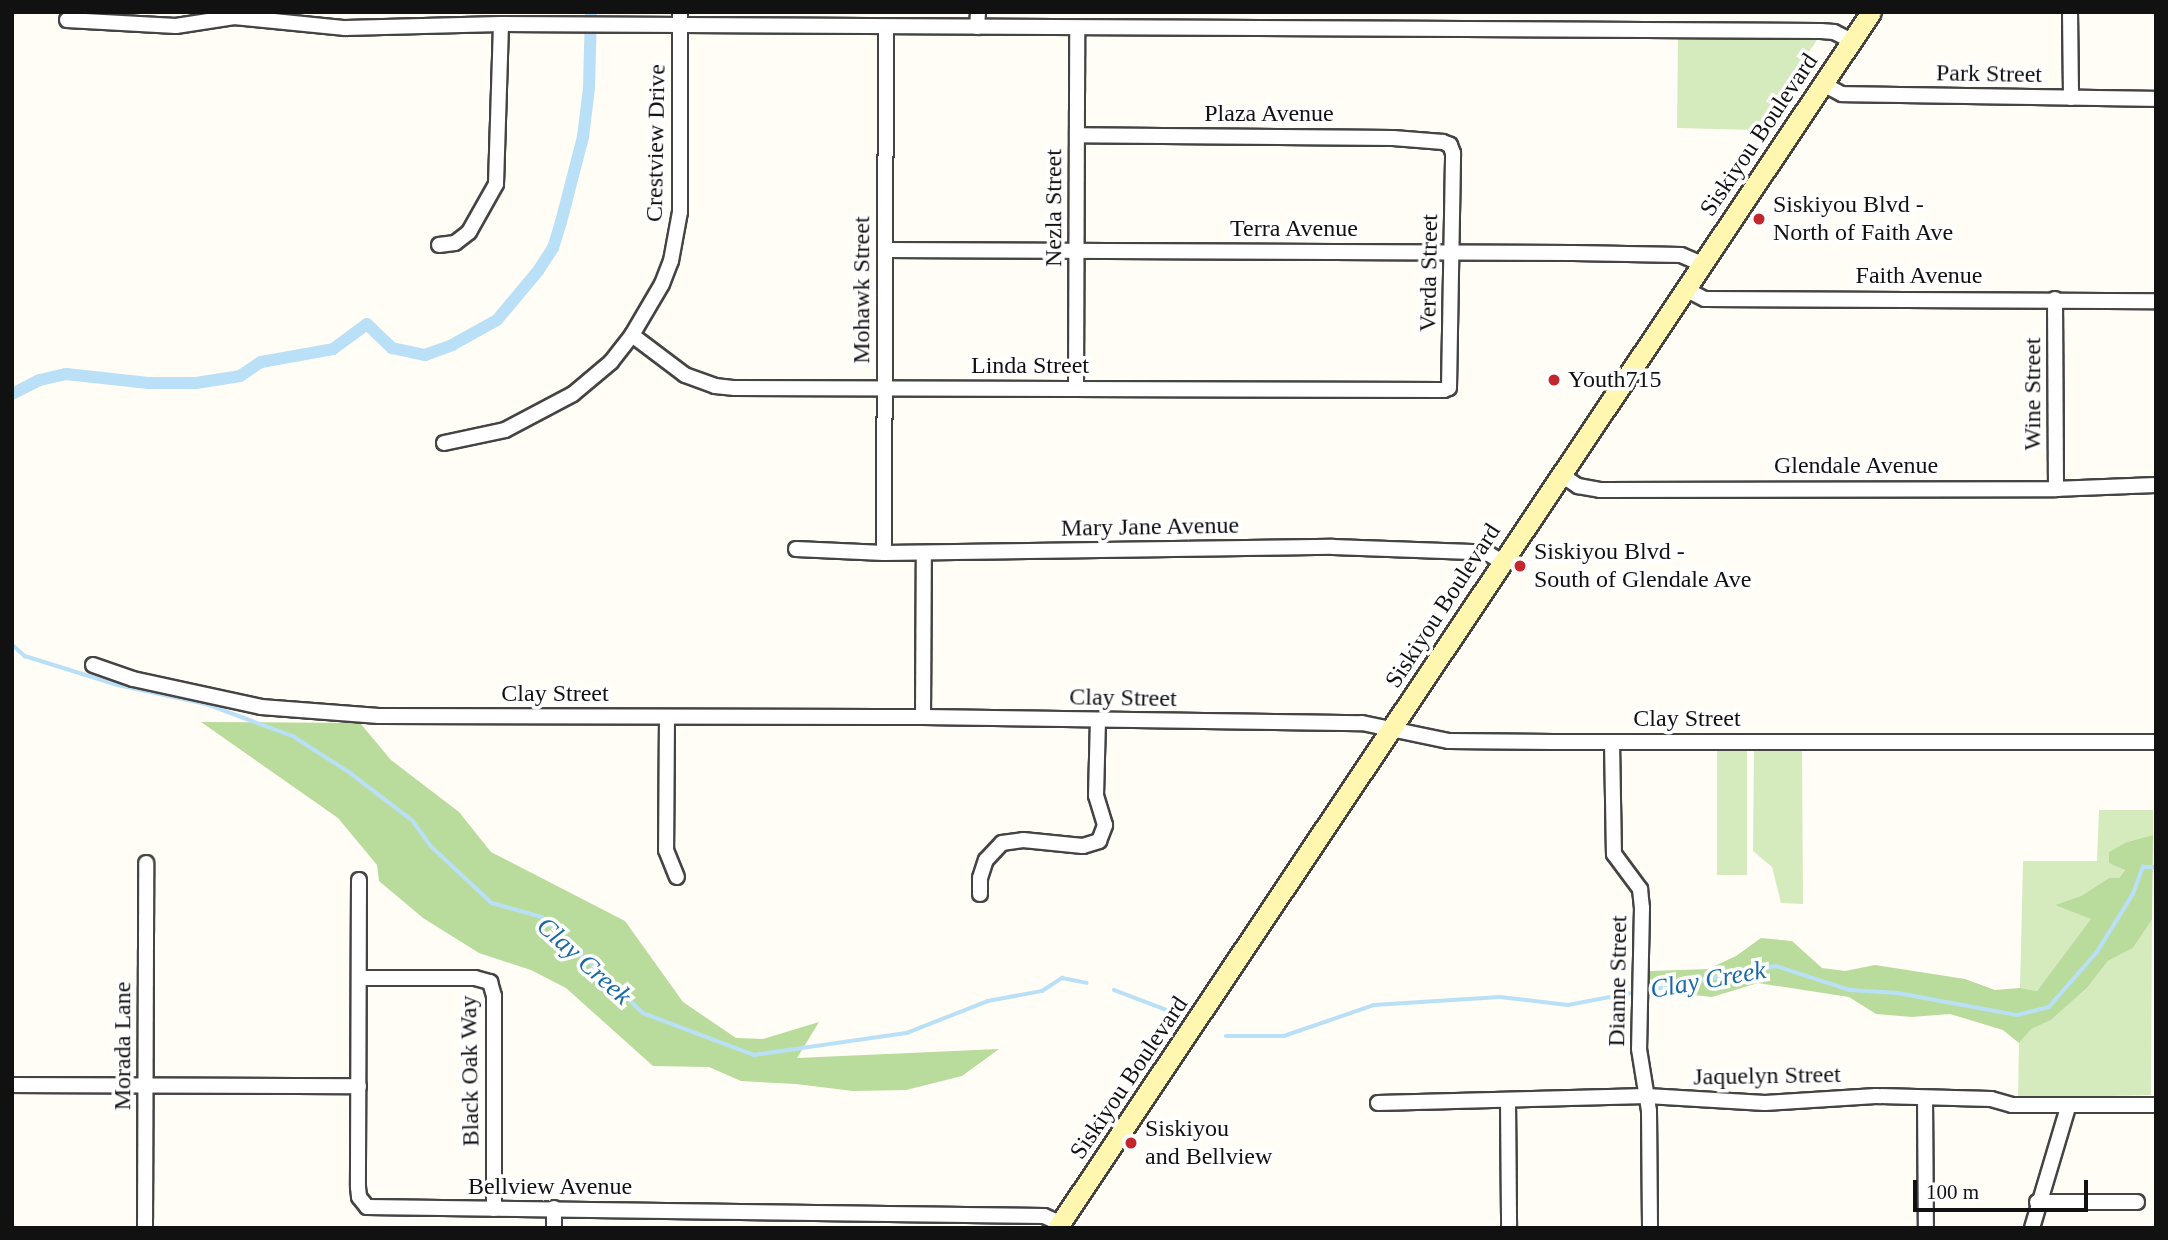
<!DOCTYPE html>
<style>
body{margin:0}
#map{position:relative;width:2168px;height:1240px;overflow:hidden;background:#fffdf5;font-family:"Times New Roman",serif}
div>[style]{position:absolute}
.green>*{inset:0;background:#d5ebbd;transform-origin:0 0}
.forest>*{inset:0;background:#b9dc9c}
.stream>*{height:3.5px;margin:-1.75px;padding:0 1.75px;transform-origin:1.75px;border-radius:1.75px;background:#b9e0f7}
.canal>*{height:12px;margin:-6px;padding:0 6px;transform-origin:6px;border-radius:6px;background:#b9e0f7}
.roads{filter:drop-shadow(2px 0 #444) drop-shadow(-2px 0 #444) drop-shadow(0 2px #444) drop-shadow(0 -2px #444)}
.minor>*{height:14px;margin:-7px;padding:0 7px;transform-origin:7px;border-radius:7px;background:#fff}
.secondary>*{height:19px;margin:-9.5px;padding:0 9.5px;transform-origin:9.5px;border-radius:9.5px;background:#fff6b0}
.dots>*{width:19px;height:19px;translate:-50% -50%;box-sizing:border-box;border:4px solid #fff;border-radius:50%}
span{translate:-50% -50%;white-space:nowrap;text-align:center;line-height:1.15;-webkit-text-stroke:7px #fff;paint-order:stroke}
.street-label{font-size:24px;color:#111}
.poi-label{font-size:24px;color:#111}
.left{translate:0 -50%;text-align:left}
.water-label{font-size:26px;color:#1768a6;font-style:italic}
.frame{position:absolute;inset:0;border:14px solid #111;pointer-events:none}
.scale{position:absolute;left:1913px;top:1180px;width:175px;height:32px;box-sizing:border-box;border:4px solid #111;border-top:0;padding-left:9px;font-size:21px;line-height:24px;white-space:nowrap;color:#111;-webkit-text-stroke:5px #fff;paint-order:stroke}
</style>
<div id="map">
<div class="green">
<div style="clip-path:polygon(1678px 36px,1810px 38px,1817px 40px,1756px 130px,1677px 128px)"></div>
<div style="left:1717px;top:751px;width:30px;height:124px"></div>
<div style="clip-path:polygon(1754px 751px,1802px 751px,1803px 904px,1781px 903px,1772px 867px,1753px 851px)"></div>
<div style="clip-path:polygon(2099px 810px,2153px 810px,2153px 835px,2127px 842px,2125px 870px,2119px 878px,2109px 878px,2081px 896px,2056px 905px,2092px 919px,2037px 991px,2020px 988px,2023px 861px,2097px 861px)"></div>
<div style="clip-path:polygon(2152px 920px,2151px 1095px,2018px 1098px,2019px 1043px,2031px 1028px,2051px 1020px,2087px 988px,2108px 961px,2133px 948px)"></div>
</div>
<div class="forest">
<div style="clip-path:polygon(201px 722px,360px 723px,391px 760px,459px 812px,491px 852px,625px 921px,683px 1002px,736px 1038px,763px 1039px,819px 1022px,797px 1058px,999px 1049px,962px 1076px,906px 1090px,853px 1091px,796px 1084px,741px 1081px,709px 1067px,653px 1066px,566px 988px,531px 970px,479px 953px,423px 918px,379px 881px,377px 865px,338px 818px)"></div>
<div style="clip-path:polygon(2153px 835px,2152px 920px,2133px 948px,2108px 961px,2087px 988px,2051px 1020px,2031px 1029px,2019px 1043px,2003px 1030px,1950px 1014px,1912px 1017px,1876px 1014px,1849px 997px,1758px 983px,1712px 997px,1683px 994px,1650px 979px,1650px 971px,1708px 969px,1736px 956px,1761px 938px,1792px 941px,1822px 968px,1845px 971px,1875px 965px,1965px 979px,1995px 990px,2020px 988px,2037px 991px,2091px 919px,2055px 905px,2081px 896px,2109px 878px,2119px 878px,2125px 870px,2109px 863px,2109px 852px,2127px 842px)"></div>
</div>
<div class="stream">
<div style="left:12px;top:644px;width:18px;rotate:43deg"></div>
<div style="left:25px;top:656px;width:97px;rotate:17.3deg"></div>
<div style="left:118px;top:685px;width:90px;rotate:12.2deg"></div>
<div style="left:206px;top:704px;width:93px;rotate:20.2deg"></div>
<div style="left:293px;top:736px;width:67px;rotate:32.7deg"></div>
<div style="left:349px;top:772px;width:81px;rotate:37.4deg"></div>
<div style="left:413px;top:821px;width:31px;rotate:54deg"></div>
<div style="left:431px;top:846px;width:83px;rotate:43.1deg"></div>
<div style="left:492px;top:903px;width:52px;rotate:15.6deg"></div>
<div style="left:542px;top:917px;width:139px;rotate:43.5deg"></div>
<div style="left:643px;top:1013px;width:119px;rotate:20.7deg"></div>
<div style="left:754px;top:1055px;width:155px;rotate:-8.2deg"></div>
<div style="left:907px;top:1033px;width:87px;rotate:-21.6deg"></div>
<div style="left:988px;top:1001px;width:55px;rotate:-10.5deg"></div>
<div style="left:1042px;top:991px;width:24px;rotate:-33deg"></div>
<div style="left:1062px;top:978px;width:25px;rotate:11deg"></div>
<div style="left:1114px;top:990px;width:60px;rotate:20.6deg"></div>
<div style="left:1645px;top:991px;width:133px;rotate:-10.8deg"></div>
<div style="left:1776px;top:966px;width:78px;rotate:18deg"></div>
<div style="left:1850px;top:990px;width:48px;rotate:3.6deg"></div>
<div style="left:1898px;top:993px;width:121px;rotate:10.5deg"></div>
<div style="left:2017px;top:1015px;width:33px;rotate:-14deg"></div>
<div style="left:2049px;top:1007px;width:73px;rotate:-48.9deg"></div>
<div style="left:2097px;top:952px;width:68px;rotate:-58.2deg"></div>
<div style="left:2133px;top:894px;width:29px;rotate:-70deg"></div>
<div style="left:2143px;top:867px;width:13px"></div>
<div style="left:1226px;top:1036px;width:58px"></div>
<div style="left:1284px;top:1036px;width:95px;rotate:-19deg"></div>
<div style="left:1374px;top:1005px;width:126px;rotate:-3.6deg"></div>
<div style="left:1500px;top:997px;width:68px;rotate:6.7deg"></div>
<div style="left:1568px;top:1005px;width:70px;rotate:-10.7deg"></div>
</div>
<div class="canal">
<div style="left:12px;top:394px;width:31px;rotate:-27deg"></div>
<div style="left:40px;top:380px;width:27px;rotate:-13deg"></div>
<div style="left:66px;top:374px;width:83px;rotate:6.2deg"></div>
<div style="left:149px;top:383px;width:47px"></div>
<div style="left:196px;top:383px;width:45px;rotate:-9deg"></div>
<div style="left:240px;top:376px;width:25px;rotate:-34deg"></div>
<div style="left:261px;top:362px;width:73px;rotate:-10.2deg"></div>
<div style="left:333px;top:349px;width:42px;rotate:-36.3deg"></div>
<div style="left:367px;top:324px;width:35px;rotate:44deg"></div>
<div style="left:392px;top:348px;width:34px;rotate:12deg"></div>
<div style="left:425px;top:355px;width:29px;rotate:-20deg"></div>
<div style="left:452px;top:345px;width:51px;rotate:-29.1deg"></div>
<div style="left:497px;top:320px;width:64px;rotate:-50.1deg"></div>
<div style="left:538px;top:271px;width:27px;rotate:-57deg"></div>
<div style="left:553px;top:248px;width:27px;rotate:-73deg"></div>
<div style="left:561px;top:222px;width:88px;rotate:-75.5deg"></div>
<div style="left:583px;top:137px;width:49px;rotate:-83deg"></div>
<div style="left:589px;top:88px;width:76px;rotate:-88.5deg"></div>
</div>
<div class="roads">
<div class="minor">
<div style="left:2070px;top:12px;width:86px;rotate:89.3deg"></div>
<div style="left:67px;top:20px;width:109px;rotate:3.2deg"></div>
<div style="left:176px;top:26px;width:59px;rotate:-8.8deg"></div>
<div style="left:234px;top:17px;width:112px;rotate:5.7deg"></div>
<div style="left:345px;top:28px;width:156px;rotate:-1.5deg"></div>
<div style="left:501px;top:24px;width:1320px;rotate:0.3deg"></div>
<div style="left:1821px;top:31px;width:13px;rotate:4deg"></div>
<div style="left:1834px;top:32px;width:20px;rotate:27deg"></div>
<div style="left:977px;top:27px;width:15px;rotate:-86deg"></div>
<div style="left:1823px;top:84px;width:21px;rotate:28deg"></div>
<div style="left:1842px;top:94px;width:314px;rotate:0.9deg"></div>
<div style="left:439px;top:245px;width:16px;rotate:-7deg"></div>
<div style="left:455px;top:243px;width:18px;rotate:-38deg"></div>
<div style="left:469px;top:232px;width:55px;rotate:-60.6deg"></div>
<div style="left:496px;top:184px;width:160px;rotate:-88.2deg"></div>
<div style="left:885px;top:250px;width:688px;rotate:0.25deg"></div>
<div style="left:1573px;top:253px;width:108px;rotate:1.1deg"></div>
<div style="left:1681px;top:255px;width:23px;rotate:23deg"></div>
<div style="left:1685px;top:289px;width:22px;rotate:27deg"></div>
<div style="left:1705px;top:299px;width:451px;rotate:0.3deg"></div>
<div style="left:2055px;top:299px;width:190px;rotate:89.7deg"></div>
<div style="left:632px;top:335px;width:66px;rotate:37deg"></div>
<div style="left:685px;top:375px;width:32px;rotate:20deg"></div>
<div style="left:715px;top:386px;width:20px;rotate:6deg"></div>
<div style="left:735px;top:388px;width:709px;rotate:0.16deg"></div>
<div style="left:1444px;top:390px;width:5px;rotate:-22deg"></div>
<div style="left:1449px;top:388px;width:235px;rotate:-89deg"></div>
<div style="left:1453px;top:153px;width:9px;rotate:-111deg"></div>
<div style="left:1450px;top:145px;width:8px;rotate:-157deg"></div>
<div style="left:1443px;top:142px;width:50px;rotate:-175.4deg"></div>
<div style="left:1393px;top:138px;width:316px;rotate:-179.5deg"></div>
<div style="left:1076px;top:389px;width:361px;rotate:-89.8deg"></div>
<div style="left:444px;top:443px;width:62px;rotate:-12deg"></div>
<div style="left:505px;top:430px;width:77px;rotate:-27.9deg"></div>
<div style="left:573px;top:394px;width:50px;rotate:-40.1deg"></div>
<div style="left:611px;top:362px;width:34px;rotate:-52deg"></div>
<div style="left:632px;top:335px;width:59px;rotate:-59.5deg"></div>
<div style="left:662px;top:284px;width:25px;rotate:-69deg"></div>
<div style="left:671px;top:261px;width:50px;rotate:-79.6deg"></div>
<div style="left:680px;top:212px;width:200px;rotate:-90deg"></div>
<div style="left:1560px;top:474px;width:22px;rotate:34deg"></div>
<div style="left:1578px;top:486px;width:22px;rotate:10deg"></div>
<div style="left:1600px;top:490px;width:456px;rotate:-0.1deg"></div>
<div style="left:2056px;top:489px;width:100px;rotate:-2.3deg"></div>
<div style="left:796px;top:549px;width:88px;rotate:2.6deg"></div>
<div style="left:884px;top:553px;width:449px;rotate:-0.8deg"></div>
<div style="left:1333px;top:547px;width:139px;rotate:2.1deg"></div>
<div style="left:1472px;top:552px;width:17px;rotate:7deg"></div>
<div style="left:1489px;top:554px;width:15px;rotate:32deg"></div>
<div style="left:884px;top:553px;width:526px;rotate:-89.78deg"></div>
<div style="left:93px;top:665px;width:42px;rotate:19.3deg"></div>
<div style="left:133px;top:679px;width:131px;rotate:12.3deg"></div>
<div style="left:261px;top:707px;width:118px;rotate:4.4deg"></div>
<div style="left:379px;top:716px;width:544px;rotate:0.11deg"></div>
<div style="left:923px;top:717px;width:439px;rotate:0.8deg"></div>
<div style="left:1362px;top:723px;width:89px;rotate:11.7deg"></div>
<div style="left:1449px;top:741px;width:105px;rotate:0.5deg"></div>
<div style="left:1554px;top:742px;width:602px"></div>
<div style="left:667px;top:717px;width:133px;rotate:90.4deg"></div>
<div style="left:666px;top:850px;width:29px;rotate:68deg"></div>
<div style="left:923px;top:717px;width:164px;rotate:-89.7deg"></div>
<div style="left:1612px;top:742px;width:112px;rotate:89deg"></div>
<div style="left:1614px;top:854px;width:44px;rotate:53.4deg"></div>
<div style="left:1640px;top:889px;width:19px;rotate:84deg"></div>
<div style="left:1642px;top:908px;width:141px;rotate:91.2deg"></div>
<div style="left:1639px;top:1049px;width:63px;rotate:80.8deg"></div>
<div style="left:1649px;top:1111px;width:117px;rotate:89.5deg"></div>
<div style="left:359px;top:880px;width:307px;rotate:90.2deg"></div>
<div style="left:358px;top:1187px;width:10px;rotate:84deg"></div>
<div style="left:359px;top:1197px;width:13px;rotate:51deg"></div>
<div style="left:367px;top:1207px;width:677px;rotate:0.76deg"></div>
<div style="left:1044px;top:1216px;width:17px;rotate:24deg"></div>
<div style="left:980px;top:894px;width:16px;rotate:-90deg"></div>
<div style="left:980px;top:878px;width:19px;rotate:-72deg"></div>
<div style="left:986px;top:860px;width:23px;rotate:-47deg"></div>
<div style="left:1002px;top:843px;width:21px;rotate:-8deg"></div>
<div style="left:1023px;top:840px;width:60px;rotate:5.7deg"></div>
<div style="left:1083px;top:846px;width:17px;rotate:-17deg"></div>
<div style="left:1099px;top:841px;width:17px;rotate:-69deg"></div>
<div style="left:1105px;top:825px;width:30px;rotate:-107deg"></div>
<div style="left:1096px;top:796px;width:76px;rotate:-88.5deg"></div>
<div style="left:359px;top:978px;width:116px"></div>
<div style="left:475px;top:978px;width:16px;rotate:15deg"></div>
<div style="left:490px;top:982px;width:15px;rotate:74deg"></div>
<div style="left:494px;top:996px;width:213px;rotate:90deg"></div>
<div style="left:12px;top:1085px;width:347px;rotate:0.2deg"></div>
<div style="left:1925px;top:1098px;width:130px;rotate:89.6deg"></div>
<div style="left:1508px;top:1101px;width:127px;rotate:89.5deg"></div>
<div style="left:1378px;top:1103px;width:269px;rotate:-1.5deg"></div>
<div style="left:1647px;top:1096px;width:118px;rotate:3.4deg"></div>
<div style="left:1765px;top:1103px;width:111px;rotate:-3.6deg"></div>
<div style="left:1876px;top:1096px;width:115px;rotate:1.5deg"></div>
<div style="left:1991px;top:1099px;width:22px;rotate:16deg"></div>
<div style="left:2012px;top:1105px;width:144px"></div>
<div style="left:2037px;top:1202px;width:100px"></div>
<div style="left:145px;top:1228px;width:365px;rotate:-89.8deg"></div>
<div style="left:554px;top:1228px;width:20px;rotate:-90deg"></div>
<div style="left:2032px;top:1228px;width:126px;rotate:-73.4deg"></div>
</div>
<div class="secondary">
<div style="left:1057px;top:1228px;width:1463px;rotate:-56.2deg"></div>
</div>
</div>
<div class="dots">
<div style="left:1759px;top:219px;background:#c4262e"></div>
<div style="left:1554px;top:380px;background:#c4262e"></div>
<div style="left:1520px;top:566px;background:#c4262e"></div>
<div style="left:1131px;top:1143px;background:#c4262e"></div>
</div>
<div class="street-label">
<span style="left:1989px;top:74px;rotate:1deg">Park Street</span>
<span style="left:1269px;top:114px">Plaza Avenue</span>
<span style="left:1759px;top:135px;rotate:-56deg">Siskiyou Boulevard</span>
<span style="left:656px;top:143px;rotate:-89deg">Crestview Drive</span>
<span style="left:1054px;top:208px;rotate:-90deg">Nezla Street</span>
<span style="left:1294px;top:229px">Terra Avenue</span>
<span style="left:1429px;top:273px;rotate:-89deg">Verda Street</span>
<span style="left:1919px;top:276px">Faith Avenue</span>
<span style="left:862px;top:290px;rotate:-90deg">Mohawk Street</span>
<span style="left:1030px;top:366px">Linda Street</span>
<span style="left:2033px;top:394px;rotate:-90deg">Wine Street</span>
<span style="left:1856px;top:466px">Glendale Avenue</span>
<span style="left:1150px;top:527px;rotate:-1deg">Mary Jane Avenue</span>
<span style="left:1443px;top:606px;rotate:-57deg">Siskiyou Boulevard</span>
<span style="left:555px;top:694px">Clay Street</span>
<span style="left:1123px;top:698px;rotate:1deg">Clay Street</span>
<span style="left:1687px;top:719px">Clay Street</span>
<span style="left:1618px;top:981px;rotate:-89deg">Dianne Street</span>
<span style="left:123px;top:1046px;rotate:-90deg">Morada Lane</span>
<span style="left:470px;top:1071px;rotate:-91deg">Black Oak Way</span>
<span style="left:1767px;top:1076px;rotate:-1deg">Jaquelyn Street</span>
<span style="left:1129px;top:1078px;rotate:-56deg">Siskiyou Boulevard</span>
<span style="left:550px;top:1187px">Bellview Avenue</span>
</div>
<div class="poi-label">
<span class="left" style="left:1773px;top:219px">Siskiyou Blvd -<br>North of Faith Ave</span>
<span class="left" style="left:1568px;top:380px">Youth715</span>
<span class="left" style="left:1534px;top:566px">Siskiyou Blvd -<br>South of Glendale Ave</span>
<span class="left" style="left:1145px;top:1143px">Siskiyou<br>and Bellview</span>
</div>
<div class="water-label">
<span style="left:584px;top:961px;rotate:42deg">Clay Creek</span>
<span style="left:1708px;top:980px;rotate:-10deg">Clay Creek</span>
</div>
<div class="frame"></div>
<div class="scale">100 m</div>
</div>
